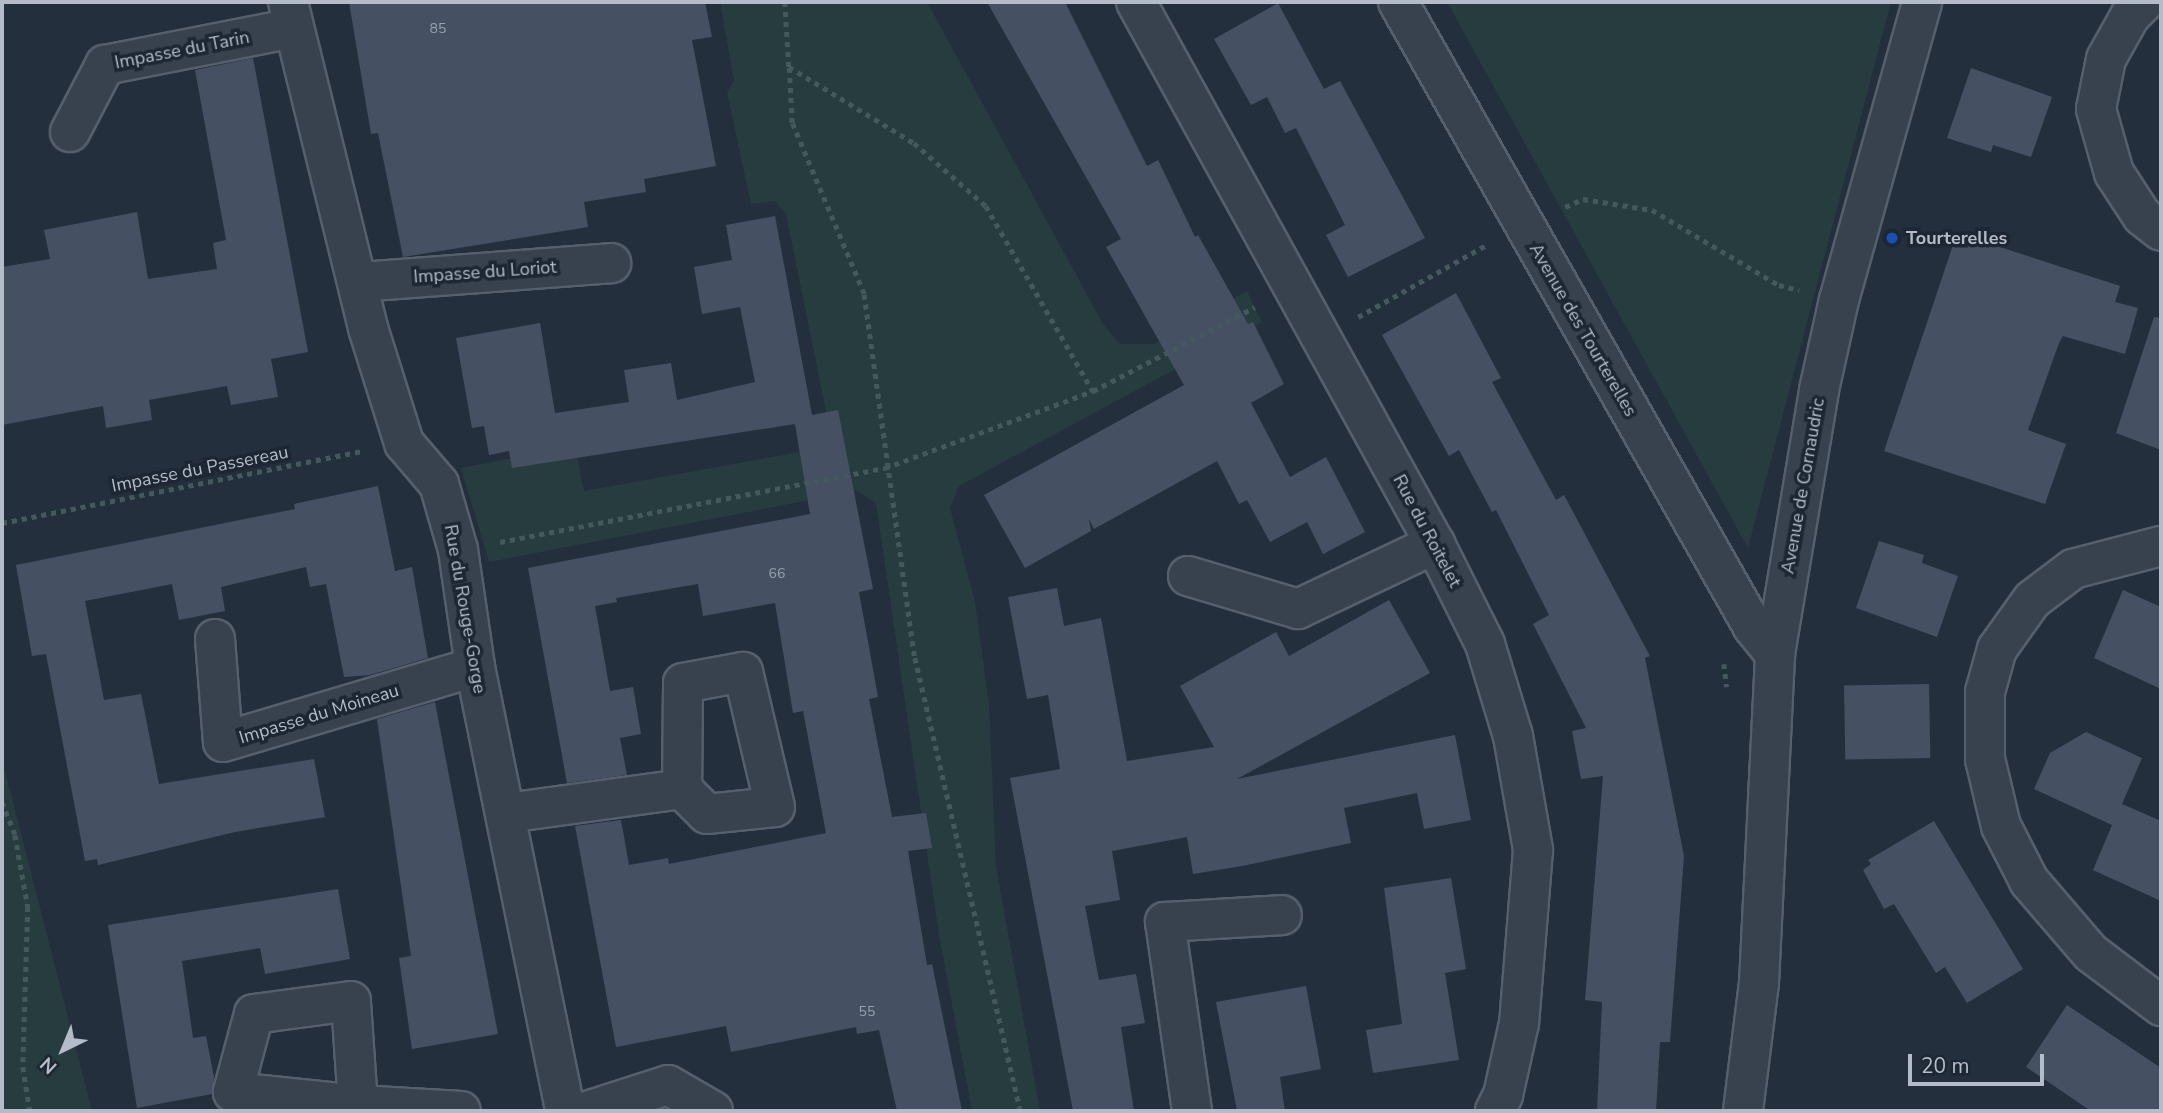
<!DOCTYPE html>
<style>
body{margin:0}
#map{position:relative;width:2163px;height:1113px;overflow:hidden;background:#242f3e;font-family:"Nunito Sans",sans-serif}
div>[style]{position:absolute}
.green>*{inset:0;background:#263c3f}
.building>*{inset:0;background:#455162;transform-origin:0 0}
.path>*{height:4.5px;margin-top:-2.25px;transform-origin:0;background:repeating-linear-gradient(90deg,#44595c 0 5px,transparent 0 10px)}
.roads{filter:drop-shadow(2px 0 #565f6c) drop-shadow(-2px 0 #565f6c) drop-shadow(0 2px #565f6c) drop-shadow(0 -2px #565f6c)}
.minor>*{height:38px;margin:-19px;padding:0 19px;transform-origin:19px;border-radius:19px;background:#38414e}
.dots>*{width:19px;height:19px;translate:-50% -50%;box-sizing:border-box;border:4px solid #1d2633;border-radius:50%}
span{translate:-50% -50%;white-space:nowrap;text-align:center;line-height:1.15;-webkit-text-stroke:7px #1d2633;paint-order:stroke}
.number-label{font-size:14px;color:#98a1af}
.number-label span{-webkit-text-stroke-width:0}
.street-label{font-size:18px;color:#b4bcc9}
.poi-label{font-size:18px;color:#b4bcc9;font-weight:700}
.left{translate:0 -50%;text-align:left}
.frame{position:absolute;inset:0;border:4px solid #b4bcc9;pointer-events:none}
.north{position:absolute;left:28px;top:1015px;width:70px;height:70px;-webkit-text-stroke:5px #1d2633;paint-order:stroke;rotate:223deg;font-size:19px;font-weight:700;line-height:28px;text-align:center;color:#b4bcc9}
.north::after{content:'';display:block;margin:auto;width:24px;height:32px;background:#b4bcc9;clip-path:polygon(50% 0,100% 100%,50% 72%,0 100%)}
.scale{position:absolute;left:1908px;top:1054px;width:136px;height:32px;box-sizing:border-box;border:4px solid #b4bcc9;border-top:0;padding-left:9px;font-size:21px;line-height:24px;white-space:nowrap;color:#b4bcc9;-webkit-text-stroke:5px #1d2633;paint-order:stroke}
</style>
<div id="map">
<div class="green">
<div style="clip-path:polygon(720px 2px,927px 2px,1103px 324px,1120px 344px,1154px 344px,1247px 291px,1262px 322px,959px 486px,950px 508px,975px 602px,989px 705px,996px 866px,1040px 1111px,972px 1111px,939px 935px,876px 503px,857px 491px,489px 562px,461px 468px,575px 446px,584px 491px,833px 446px,786px 214px,775px 201px,751px 204px,727px 92px,734px 81px)"></div>
<div style="clip-path:polygon(1447px 2px,1891px 2px,1748px 548px)"></div>
<div style="clip-path:polygon(2px 759px,92px 1111px,2px 1111px)"></div>
</div>
<div class="building">
<div style="clip-path:polygon(349px 2px,705px 2px,712px 37px,692px 40px,716px 166px,644px 179px,646px 192px,584px 202px,588px 227px,403px 257px,378px 133px,371px 134px)"></div>
<div style="clip-path:polygon(987px 2px,1065px 2px,1147px 166px,1158px 160px,1195px 237px,1198px 235px,1248px 324px,1253px 322px,1284px 384px,1251px 403px,1290px 477px,1326px 457px,1365px 532px,1323px 554px,1307px 522px,1270px 542px,1247px 500px,1239px 504px,1217px 461px,1094px 529px,1089px 519px,1091px 531px,1025px 568px,984px 495px,1184px 385px,1106px 247px,1121px 239px)"></div>
<div style="clip-path:polygon(1278px 3px,1324px 89px,1340px 81px,1425px 238px,1348px 277px,1326px 235px,1345px 225px,1296px 128px,1285px 133px,1267px 97px,1251px 105px,1214px 39px)"></div>
<div style="clip-path:polygon(253px 58px,308px 352px,271px 359px,278px 397px,231px 405px,227px 386px,149px 400px,152px 420px,106px 428px,103px 406px,2px 425px,2px 267px,50px 259px,44px 230px,137px 212px,148px 279px,217px 269px,213px 243px,226px 240px,195px 70px)"></div>
<div style="clip-path:polygon(1971px 68px,2052px 97px,2031px 157px,1993px 145px,1991px 152px,1947px 138px)"></div>
<div style="clip-path:polygon(775px 216px,812px 415px,838px 410px,873px 589px,859px 592px,878px 697px,869px 699px,892px 817px,926px 813px,932px 848px,908px 851px,927px 965px,932px 964px,962px 1111px,897px 1111px,879px 1030px,857px 1034px,856px 1027px,731px 1052px,726px 1026px,616px 1047px,575px 826px,621px 820px,629px 865px,668px 858px,669px 864px,826px 833px,803px 711px,793px 713px,775px 603px,703px 616px,698px 584px,616px 598px,617px 602px,595px 606px,610px 691px,633px 687px,641px 734px,620px 738px,627px 775px,567px 783px,528px 568px,810px 514px,795px 424px,512px 468px,509px 451px,489px 455px,484px 426px,472px 428px,456px 338px,540px 323px,555px 413px,629px 402px,624px 370px,671px 363px,677px 400px,755px 382px,740px 307px,702px 314px,694px 267px,732px 260px,726px 225px)"></div>
<div style="clip-path:polygon(1957px 233px,2120px 286px,2115px 302px,2138px 308px,2125px 354px,2063px 336px,2059px 343px,2028px 430px,2066px 444px,2045px 504px,1884px 451px)"></div>
<div style="clip-path:polygon(1456px 293px,1501px 378px,1492px 382px,1556px 500px,1564px 495px,1650px 656px,1645px 658px,1684px 856px,1670px 1042px,1660px 1042px,1656px 1111px,1597px 1111px,1602px 1002px,1585px 1000px,1603px 776px,1581px 779px,1572px 731px,1586px 728px,1533px 624px,1549px 615px,1496px 510px,1492px 512px,1459px 450px,1449px 456px,1382px 335px)"></div>
<div style="clip-path:polygon(2154px 317px,2161px 318px,2161px 450px,2116px 433px)"></div>
<div style="clip-path:polygon(378px 486px,395px 571px,412px 567px,428px 658px,370px 675px,344px 677px,326px 584px,310px 587px,306px 567px,221px 587px,225px 611px,179px 620px,172px 584px,85px 601px,104px 700px,141px 694px,159px 784px,314px 759px,325px 817px,235px 832px,98px 865px,97px 859px,85px 861px,46px 654px,32px 656px,16px 565px,295px 509px,294px 504px)"></div>
<div style="clip-path:polygon(1879px 541px,1924px 555px,1922px 563px,1958px 576px,1937px 637px,1856px 608px)"></div>
<div style="clip-path:polygon(1057px 588px,1064px 626px,1101px 618px,1127px 761px,1214px 747px,1180px 686px,1276px 632px,1289px 656px,1389px 600px,1430px 673px,1237px 779px,1455px 735px,1471px 820px,1424px 829px,1417px 793px,1344px 808px,1351px 843px,1242px 866px,1193px 874px,1187px 837px,1112px 851px,1120px 900px,1085px 906px,1099px 980px,1136px 974px,1145px 1023px,1121px 1027px,1134px 1111px,1073px 1111px,1010px 778px,1060px 769px,1048px 695px,1027px 699px,1008px 597px)"></div>
<div style="clip-path:polygon(2123px 590px,2161px 607px,2161px 689px,2094px 658px)"></div>
<div style="left:1929px;top:684px;width:74px;height:85px;rotate:89deg"></div>
<div style="clip-path:polygon(435px 702px,498px 1034px,412px 1049px,399px 958px,411px 956px,377px 719px)"></div>
<div style="clip-path:polygon(2086px 732px,2142px 758px,2122px 804px,2161px 821px,2161px 901px,2093px 870px,2112px 825px,2034px 789px,2050px 753px)"></div>
<div style="clip-path:polygon(1934px 821px,2023px 969px,1967px 1003px,1945px 967px,1936px 973px,1894px 904px,1884px 909px,1863px 870px,1871px 864px,1868px 860px)"></div>
<div style="clip-path:polygon(1451px 878px,1466px 969px,1445px 973px,1459px 1060px,1373px 1073px,1366px 1030px,1402px 1024px,1384px 888px)"></div>
<div style="clip-path:polygon(338px 889px,350px 959px,265px 974px,260px 948px,182px 961px,193px 1038px,206px 1036px,214px 1077px,212px 1094px,137px 1108px,108px 925px)"></div>
<div style="clip-path:polygon(1306px 986px,1321px 1069px,1280px 1077px,1285px 1111px,1237px 1111px,1216px 1002px)"></div>
<div style="clip-path:polygon(2067px 1005px,2161px 1068px,2161px 1111px,2091px 1111px,2026px 1067px)"></div>
</div>
<div class="path">
<div style="left:785px;top:2px;width:65px;rotate:86.5deg"></div>
<div style="left:1565px;top:207px;width:20px;rotate:-24deg"></div>
<div style="left:1583px;top:199px;width:70px;rotate:9.1deg"></div>
<div style="left:1652px;top:210px;width:147px;rotate:30.6deg"></div>
<div style="left:1779px;top:285px;width:21px;rotate:14deg"></div>
<div style="left:1358px;top:317px;width:149px;rotate:-29.3deg"></div>
<div style="left:2px;top:523px;width:366px;rotate:-11.3deg"></div>
<div style="left:500px;top:542px;width:392px;rotate:-10.9deg"></div>
<div style="left:885px;top:468px;width:222px;rotate:-20.3deg"></div>
<div style="left:1093px;top:391px;width:182px;rotate:-27.4deg"></div>
<div style="left:1724px;top:664px;width:23px;rotate:83deg"></div>
<div style="left:2px;top:802px;width:35px;rotate:68deg"></div>
<div style="left:15px;top:835px;width:73px;rotate:79.8deg"></div>
<div style="left:28px;top:907px;width:160px;rotate:91.8deg"></div>
<div style="left:23px;top:1067px;width:45px;rotate:81deg"></div>
<div style="left:1020px;top:1111px;width:467px;rotate:-103.1deg"></div>
<div style="left:914px;top:656px;width:365px;rotate:-97.9deg"></div>
<div style="left:864px;top:294px;width:186px;rotate:-112.8deg"></div>
<div style="left:792px;top:123px;width:56px;rotate:-93.1deg"></div>
<div style="left:789px;top:67px;width:146px;rotate:31.3deg"></div>
<div style="left:914px;top:143px;width:96px;rotate:41.2deg"></div>
<div style="left:986px;top:206px;width:214px;rotate:60deg"></div>
</div>
<div class="roads">
<div class="minor">
<div style="left:288px;top:2px;width:336px;rotate:76.2deg"></div>
<div style="left:368px;top:328px;width:121px;rotate:72.6deg"></div>
<div style="left:404px;top:443px;width:54px;rotate:49.5deg"></div>
<div style="left:439px;top:484px;width:69px;rotate:73.9deg"></div>
<div style="left:458px;top:550px;width:118px;rotate:81.7deg"></div>
<div style="left:475px;top:667px;width:453px;rotate:78.5deg"></div>
<div style="left:1136px;top:2px;width:619px;rotate:61.12deg"></div>
<div style="left:1435px;top:544px;width:112px;rotate:63.4deg"></div>
<div style="left:1485px;top:644px;width:96px;rotate:73.1deg"></div>
<div style="left:1513px;top:736px;width:116px;rotate:80deg"></div>
<div style="left:1533px;top:850px;width:174px;rotate:94.6deg"></div>
<div style="left:1519px;top:1023px;width:74px;rotate:102.5deg"></div>
<div style="left:1503px;top:1095px;width:18px;rotate:117deg"></div>
<div style="left:1398px;top:2px;width:719px;rotate:60.4deg"></div>
<div style="left:1753px;top:627px;width:35px;rotate:51deg"></div>
<div style="left:2144px;top:2px;width:20px;rotate:135deg"></div>
<div style="left:2130px;top:16px;width:49px;rotate:119.2deg"></div>
<div style="left:2106px;top:59px;width:51px;rotate:101.3deg"></div>
<div style="left:2096px;top:109px;width:66px;rotate:74.3deg"></div>
<div style="left:2114px;top:173px;width:51px;rotate:56.9deg"></div>
<div style="left:2142px;top:216px;width:24px;rotate:38deg"></div>
<div style="left:70px;top:132px;width:76px;rotate:-62.4deg"></div>
<div style="left:105px;top:65px;width:192px;rotate:-11.1deg"></div>
<div style="left:360px;top:282px;width:252px;rotate:-4.3deg"></div>
<div style="left:2161px;top:546px;width:91px;rotate:165.4deg"></div>
<div style="left:2073px;top:569px;width:51px;rotate:142.9deg"></div>
<div style="left:2032px;top:600px;width:60px;rotate:125.5deg"></div>
<div style="left:1997px;top:649px;width:45px;rotate:105.6deg"></div>
<div style="left:1985px;top:692px;width:67px;rotate:90deg"></div>
<div style="left:1985px;top:759px;width:69px;rotate:76.6deg"></div>
<div style="left:2001px;top:826px;width:62px;rotate:63deg"></div>
<div style="left:2029px;top:881px;width:95px;rotate:49.3deg"></div>
<div style="left:2091px;top:953px;width:88px;rotate:37.1deg"></div>
<div style="left:1188px;top:576px;width:115px;rotate:16.7deg"></div>
<div style="left:1298px;top:609px;width:152px;rotate:-25.4deg"></div>
<div style="left:215px;top:639px;width:103px;rotate:85.6deg"></div>
<div style="left:223px;top:742px;width:263px;rotate:-16.6deg"></div>
<div style="left:507px;top:813px;width:177px;rotate:-7.8deg"></div>
<div style="left:682px;top:789px;width:35px;rotate:45deg"></div>
<div style="left:707px;top:814px;width:68px;rotate:-5.9deg"></div>
<div style="left:775px;top:807px;width:139px;rotate:-103.3deg"></div>
<div style="left:743px;top:672px;width:61px;rotate:169.6deg"></div>
<div style="left:683px;top:683px;width:106px;rotate:90.5deg"></div>
<div style="left:358px;top:1105px;width:104px;rotate:-93.9deg"></div>
<div style="left:351px;top:1001px;width:98px;rotate:172.4deg"></div>
<div style="left:254px;top:1014px;width:81px;rotate:105.1deg"></div>
<div style="left:233px;top:1092px;width:126px;rotate:5.9deg"></div>
<div style="left:358px;top:1105px;width:103px;rotate:3.3deg"></div>
<div style="left:587px;top:1111px;width:85px;rotate:-17.8deg"></div>
<div style="left:668px;top:1085px;width:52px;rotate:30deg"></div>
<div style="left:1192px;top:1111px;width:191px;rotate:-98.1deg"></div>
<div style="left:1165px;top:922px;width:117px;rotate:-3.4deg"></div>
<div style="left:1743px;top:1111px;width:129px;rotate:-82.9deg"></div>
<div style="left:1759px;top:983px;width:329px;rotate:-87.2deg"></div>
<div style="left:1775px;top:654px;width:268px;rotate:-80.5deg"></div>
<div style="left:1819px;top:390px;width:92px;rotate:-77.5deg"></div>
<div style="left:1839px;top:300px;width:309px;rotate:-74.4deg"></div>
</div>
</div>
<div class="dots">
<div style="left:1892px;top:238px;background:#1a4fb4"></div>
</div>
<div class="number-label">
<span style="left:438px;top:29px">85</span>
<span style="left:777px;top:574px">66</span>
<span style="left:867px;top:1012px">55</span>
</div>
<div class="street-label">
<span style="left:182px;top:50px;rotate:-11deg">Impasse du Tarin</span>
<span style="left:485px;top:272px;rotate:-4deg">Impasse du Loriot</span>
<span style="left:1583px;top:330px;rotate:60deg">Avenue des Tourterelles</span>
<span style="left:200px;top:469px;rotate:-11deg">Impasse du Passereau</span>
<span style="left:1803px;top:486px;rotate:-80deg">Avenue de Cornaudric</span>
<span style="left:1427px;top:531px;rotate:62deg">Rue du Roitelet</span>
<span style="left:465px;top:609px;rotate:80deg">Rue du Rouge-Gorge</span>
<span style="left:319px;top:714px;rotate:-17deg">Impasse du Moineau</span>
</div>
<div class="poi-label">
<span class="left" style="left:1906px;top:238px">Tourterelles</span>
</div>
<div class="frame"></div>
<div class="north">N</div>
<div class="scale">20 m</div>
</div>
